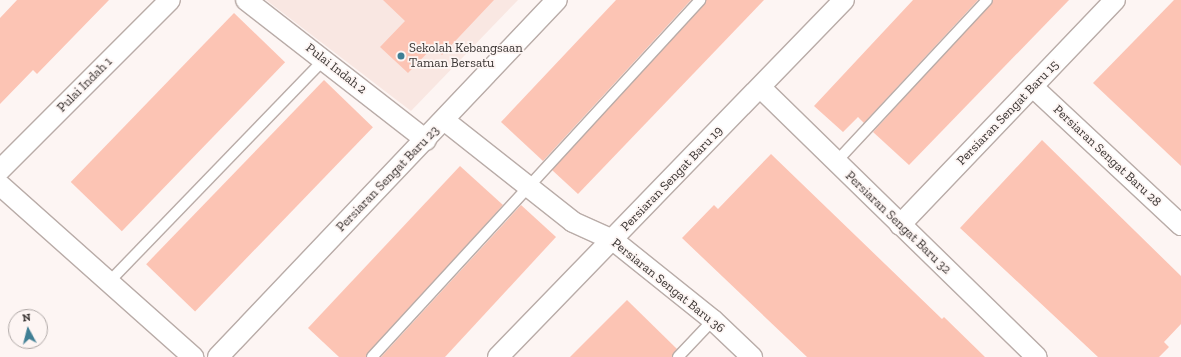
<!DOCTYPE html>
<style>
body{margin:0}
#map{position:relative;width:1181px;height:357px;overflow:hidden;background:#fdf5f3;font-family:"Zilla Slab",serif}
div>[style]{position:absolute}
.built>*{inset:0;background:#f9e7e2}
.building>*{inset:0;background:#fcc4b4;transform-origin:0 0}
.roads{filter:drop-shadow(1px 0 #b9aca8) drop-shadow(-1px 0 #b9aca8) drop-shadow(0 1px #b9aca8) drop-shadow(0 -1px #b9aca8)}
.lane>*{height:10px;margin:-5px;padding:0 5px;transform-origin:5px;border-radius:5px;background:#fff}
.street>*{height:20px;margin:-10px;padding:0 10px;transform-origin:10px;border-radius:10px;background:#fff}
.dots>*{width:11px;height:11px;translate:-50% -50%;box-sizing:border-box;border:2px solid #fdf5f3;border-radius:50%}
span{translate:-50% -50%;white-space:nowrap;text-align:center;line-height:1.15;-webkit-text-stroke:3.5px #fdf5f3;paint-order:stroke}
.poi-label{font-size:13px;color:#393432}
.left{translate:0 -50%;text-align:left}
.street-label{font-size:13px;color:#393432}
.north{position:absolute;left:8px;top:309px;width:40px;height:40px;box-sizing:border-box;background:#fdf5f3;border:1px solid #afa8a6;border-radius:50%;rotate:353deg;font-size:11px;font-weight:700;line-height:16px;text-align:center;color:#393432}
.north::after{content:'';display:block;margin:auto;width:14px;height:18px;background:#407f94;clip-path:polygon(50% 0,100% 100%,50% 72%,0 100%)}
</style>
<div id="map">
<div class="built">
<div style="clip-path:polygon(266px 0,518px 0,411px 111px)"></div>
</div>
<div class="building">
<div style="clip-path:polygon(17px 0,109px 0,37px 74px,33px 70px,0 104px,0 18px)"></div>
<div style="clip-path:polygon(383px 0,494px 0,442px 55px,433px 47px,408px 73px,380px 47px,405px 21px)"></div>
<div style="clip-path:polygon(616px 0,691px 0,543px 161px,501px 122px)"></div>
<div style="clip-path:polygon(706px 0,764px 0,578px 194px,552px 170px)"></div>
<div style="clip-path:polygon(913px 0,978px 0,864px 123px,858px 117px,843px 132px,814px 106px)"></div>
<div style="clip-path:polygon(993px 0,1069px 0,909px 165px,873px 132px)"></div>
<div style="clip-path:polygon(1174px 0,1181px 0,1181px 166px,1093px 83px)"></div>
<div style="left:234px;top:13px;width:71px;height:235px;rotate:44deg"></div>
<div style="left:324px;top:80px;width:68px;height:256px;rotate:44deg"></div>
<div style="clip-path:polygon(1042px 140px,1181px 276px,1181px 324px,1164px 342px,1169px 347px,1159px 357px,1098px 357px,960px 228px)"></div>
<div style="clip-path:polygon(771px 154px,942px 319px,944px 317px,985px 357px,807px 357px,682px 238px,714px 205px,718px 209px)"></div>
<div style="clip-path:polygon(460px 166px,503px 205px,366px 357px,339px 357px,308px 328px)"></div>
<div style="clip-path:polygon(521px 205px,556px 237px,445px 357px,381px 357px)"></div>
<div style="clip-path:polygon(627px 300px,677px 349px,672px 357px,570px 357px)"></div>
</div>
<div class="roads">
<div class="lane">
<div style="left:836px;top:162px;width:221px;rotate:-47deg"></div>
<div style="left:109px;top:282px;width:310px;rotate:-46deg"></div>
<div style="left:372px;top:357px;width:485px;rotate:-47.4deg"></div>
<div style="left:678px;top:357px;width:51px;rotate:-46.6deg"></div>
</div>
<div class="street">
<div style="left:246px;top:0;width:228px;rotate:37.9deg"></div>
<div style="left:761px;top:88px;width:385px;rotate:44.3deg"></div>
<div style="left:1034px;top:88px;width:201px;rotate:43deg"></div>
<div style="left:444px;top:120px;width:164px;rotate:38.3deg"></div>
<div style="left:573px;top:222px;width:44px;rotate:24.2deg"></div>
<div style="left:613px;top:240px;width:128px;rotate:38.7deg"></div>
<div style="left:713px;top:320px;width:54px;rotate:43.5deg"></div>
<div style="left:0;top:170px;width:240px;rotate:-45deg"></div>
<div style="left:0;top:185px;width:259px;rotate:41.7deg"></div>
<div style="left:900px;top:225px;width:311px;rotate:-46.3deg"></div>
<div style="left:218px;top:357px;width:492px;rotate:-46.5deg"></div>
<div style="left:498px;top:357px;width:497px;rotate:-45.9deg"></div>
</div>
</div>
<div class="dots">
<div style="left:401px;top:56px;background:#407f94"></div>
</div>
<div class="poi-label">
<span class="left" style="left:409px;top:56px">Sekolah Kebangsaan<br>Taman Bersatu</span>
</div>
<div class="street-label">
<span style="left:336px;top:69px;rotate:38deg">Pulai Indah 2</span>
<span style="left:85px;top:85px;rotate:-45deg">Pulai Indah 1</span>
<span style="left:1008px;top:113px;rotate:-46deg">Persiaran Sengat Baru 15</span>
<span style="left:1107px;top:156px;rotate:43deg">Persiaran Sengat Baru 28</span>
<span style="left:388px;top:179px;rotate:-46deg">Persiaran Sengat Baru 23</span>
<span style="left:672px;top:179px;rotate:-46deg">Persiaran Sengat Baru 19</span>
<span style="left:898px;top:223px;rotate:44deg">Persiaran Sengat Baru 32</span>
<span style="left:668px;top:286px;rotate:39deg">Persiaran Sengat Baru 36</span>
</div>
<div class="north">N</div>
</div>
